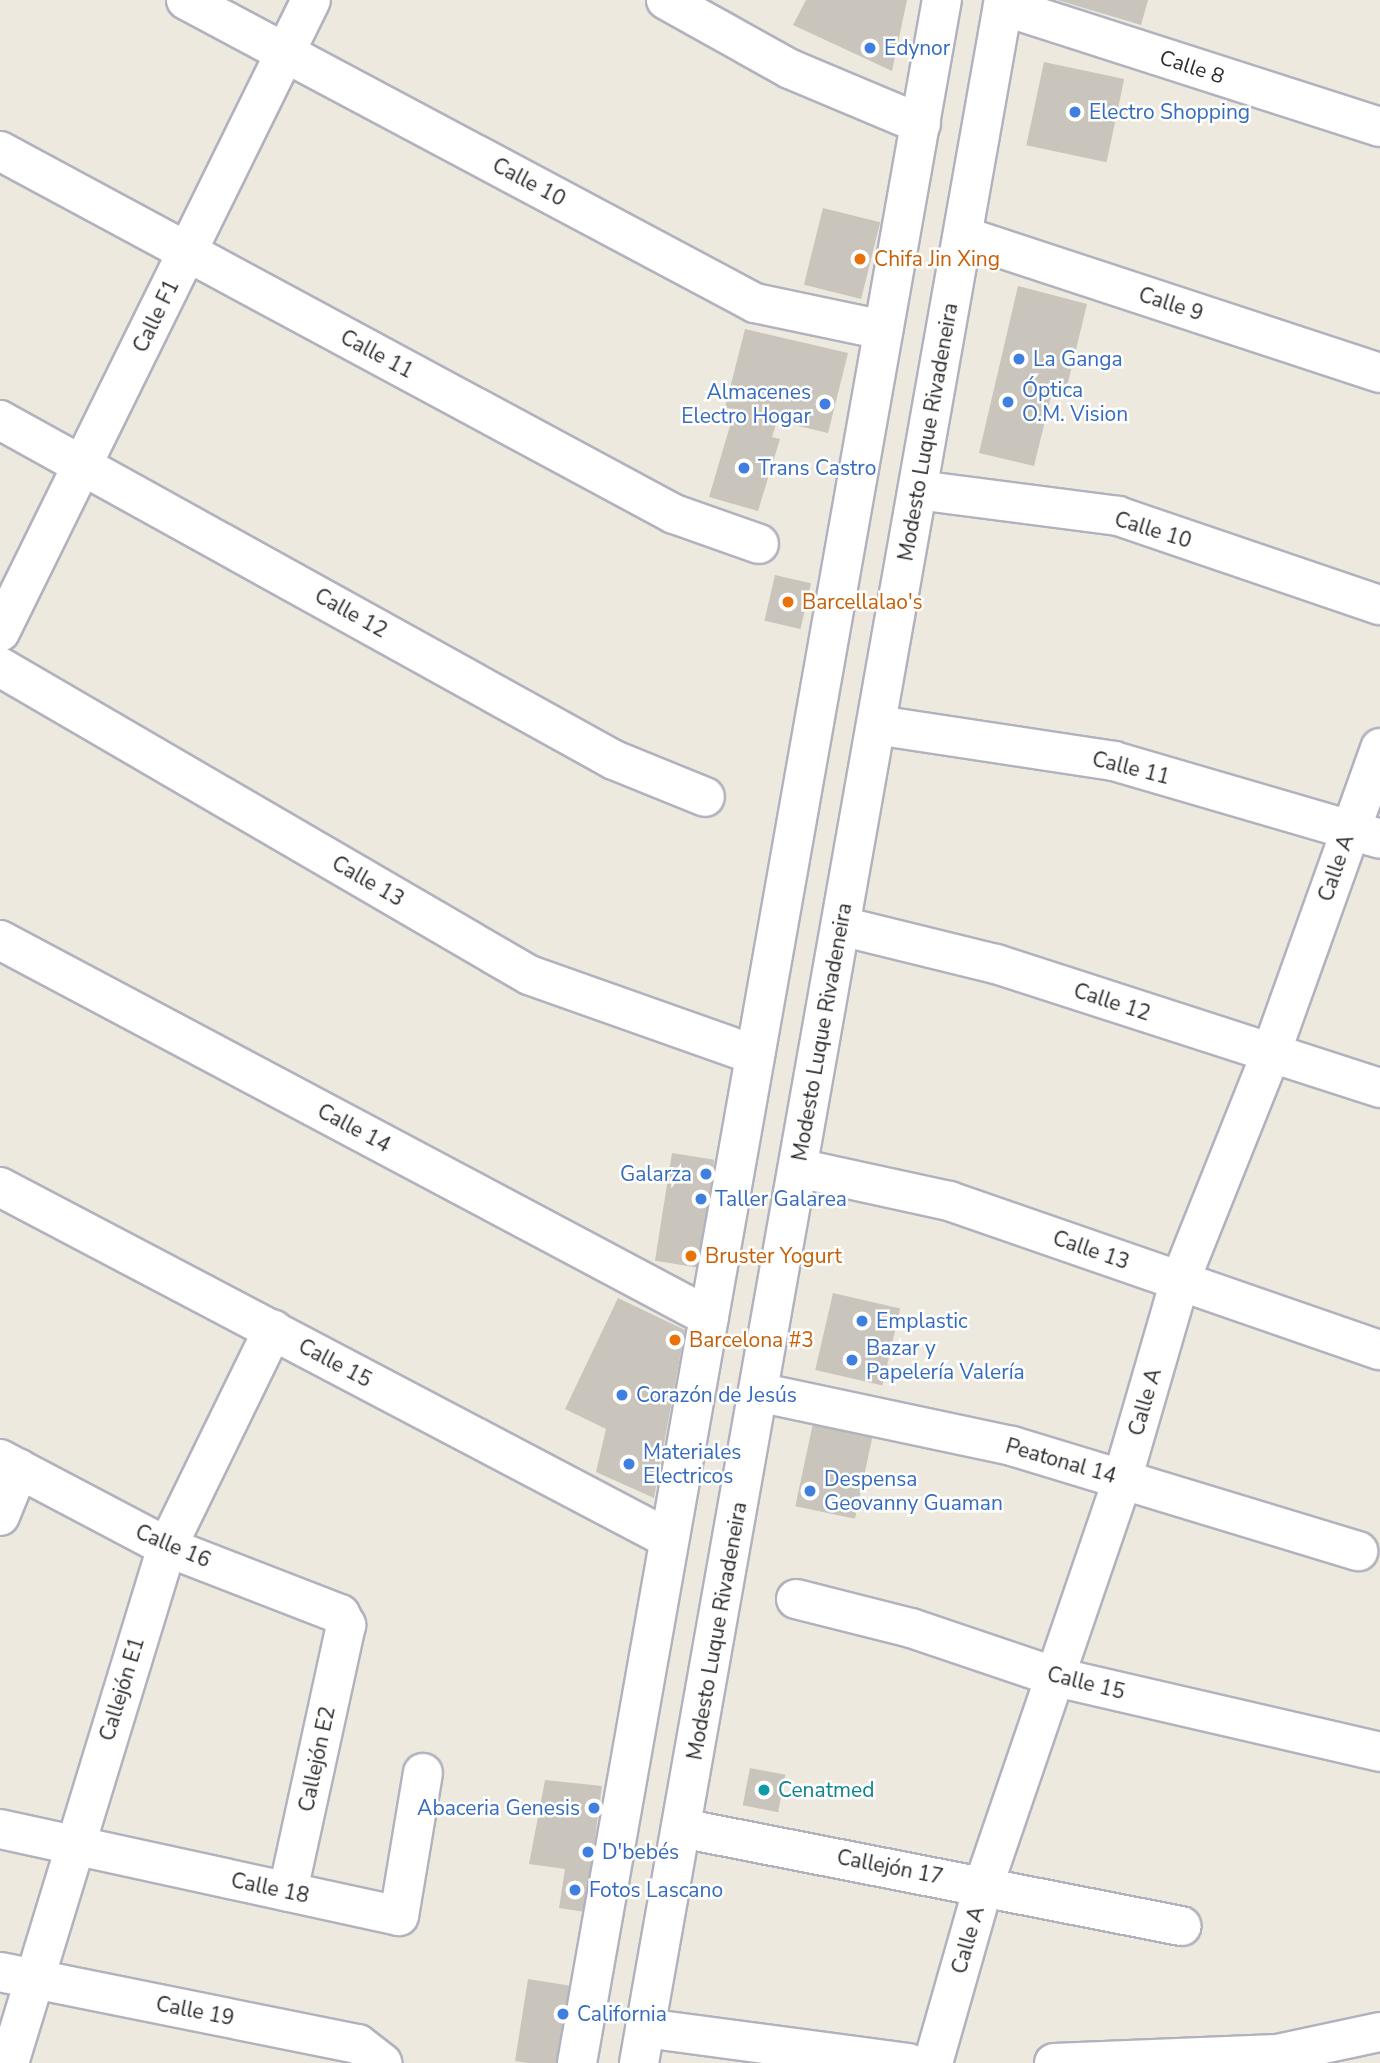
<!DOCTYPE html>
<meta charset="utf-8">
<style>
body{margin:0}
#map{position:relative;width:1380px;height:2063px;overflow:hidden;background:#ede9de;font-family:"Nunito Sans",sans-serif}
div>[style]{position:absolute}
.building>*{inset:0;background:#c9c5bd;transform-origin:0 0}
.roads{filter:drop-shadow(2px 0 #b2b2bf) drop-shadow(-2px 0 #b2b2bf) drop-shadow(0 2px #b2b2bf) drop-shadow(0 -2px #b2b2bf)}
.minor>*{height:38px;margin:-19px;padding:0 19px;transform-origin:19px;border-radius:19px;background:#fff}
.dots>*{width:19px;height:19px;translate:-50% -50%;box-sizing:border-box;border:4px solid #fff;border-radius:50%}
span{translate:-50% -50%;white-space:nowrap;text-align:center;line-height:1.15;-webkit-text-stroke:5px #fff;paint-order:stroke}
.shop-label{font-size:21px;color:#366cbe}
.left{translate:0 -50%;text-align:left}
.right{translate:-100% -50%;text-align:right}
.street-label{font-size:21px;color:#2c2c2c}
.food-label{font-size:21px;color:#c56008}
.culture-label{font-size:21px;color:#0d838f}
</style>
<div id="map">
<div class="building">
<div style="clip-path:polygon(806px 0,907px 0,892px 71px,793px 25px)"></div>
<div style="clip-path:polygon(1057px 0,1148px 0,1141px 25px)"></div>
<div style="left:1044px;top:62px;width:82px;height:85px;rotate:12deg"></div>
<div style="left:823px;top:208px;width:59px;height:79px;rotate:14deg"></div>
<div style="clip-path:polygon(1018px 286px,1087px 304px,1066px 391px,1053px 388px,1034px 466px,979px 453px)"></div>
<div style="clip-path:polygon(745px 329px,848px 353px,828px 433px,777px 421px,772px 437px,780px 439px,758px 511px,709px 497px,735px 409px,725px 408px)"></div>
<div style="left:775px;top:575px;width:37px;height:47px;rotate:13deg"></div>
<div style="left:672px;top:1153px;width:43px;height:109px;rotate:9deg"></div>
<div style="left:833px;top:1293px;width:69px;height:79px;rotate:13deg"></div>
<div style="clip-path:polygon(618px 1298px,685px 1330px,654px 1498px,596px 1472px,606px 1429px,565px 1409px)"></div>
<div style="left:813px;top:1423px;width:61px;height:85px;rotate:12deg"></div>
<div style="left:750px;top:1768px;width:36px;height:38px;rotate:11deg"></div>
<div style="clip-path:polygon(545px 1780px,602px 1786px,585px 1912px,559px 1908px,565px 1869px,529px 1864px)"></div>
<div style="left:528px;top:1979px;width:43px;height:83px;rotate:9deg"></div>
</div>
<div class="roads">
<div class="minor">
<div style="left:186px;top:0;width:645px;rotate:28.04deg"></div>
<div style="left:755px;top:303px;width:131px;rotate:11.9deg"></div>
<div style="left:666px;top:0;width:142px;rotate:29.1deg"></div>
<div style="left:790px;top:69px;width:142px;rotate:22.8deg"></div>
<div style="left:1003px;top:6px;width:396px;rotate:17.8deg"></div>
<div style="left:0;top:151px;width:766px;rotate:28.31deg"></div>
<div style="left:674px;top:514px;width:90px;rotate:19.4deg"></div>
<div style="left:963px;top:236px;width:439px;rotate:18.2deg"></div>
<div style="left:0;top:420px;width:702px;rotate:28.98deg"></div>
<div style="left:614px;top:760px;width:98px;rotate:22.1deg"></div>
<div style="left:918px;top:490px;width:202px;rotate:7.4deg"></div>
<div style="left:1118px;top:516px;width:277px;rotate:18.8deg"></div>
<div style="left:0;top:632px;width:704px;rotate:-63.8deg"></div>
<div style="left:0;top:667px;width:612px;rotate:30.21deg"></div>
<div style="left:529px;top:975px;width:240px;rotate:19.5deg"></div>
<div style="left:876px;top:725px;width:241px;rotate:8.6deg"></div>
<div style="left:1114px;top:761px;width:277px;rotate:16.3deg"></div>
<div style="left:841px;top:926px;width:160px;rotate:13.8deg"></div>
<div style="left:996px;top:964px;width:404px;rotate:17.9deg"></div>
<div style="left:0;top:940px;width:803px;rotate:28deg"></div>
<div style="left:798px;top:1168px;width:155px;rotate:12.3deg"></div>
<div style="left:949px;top:1201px;width:456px;rotate:19.1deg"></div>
<div style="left:0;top:1187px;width:756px;rotate:27.75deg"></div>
<div style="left:758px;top:1392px;width:260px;rotate:12deg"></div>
<div style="left:1012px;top:1446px;width:362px;rotate:16.9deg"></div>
<div style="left:0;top:1459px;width:189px;rotate:27.8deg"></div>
<div style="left:167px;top:1547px;width:186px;rotate:21.2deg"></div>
<div style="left:340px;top:1614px;width:13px;rotate:61deg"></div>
<div style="left:346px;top:1625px;width:273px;rotate:102.3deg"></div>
<div style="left:0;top:1516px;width:51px;rotate:-68deg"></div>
<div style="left:796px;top:1599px;width:119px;rotate:14.2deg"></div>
<div style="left:911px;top:1628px;width:153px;rotate:18.7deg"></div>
<div style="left:1056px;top:1677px;width:333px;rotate:13deg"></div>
<div style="left:681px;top:1828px;width:510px;rotate:11.09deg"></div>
<div style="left:0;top:1829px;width:408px;rotate:12.3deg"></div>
<div style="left:399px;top:1916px;width:145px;rotate:-80.5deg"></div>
<div style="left:0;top:1972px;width:365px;rotate:11.4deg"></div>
<div style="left:358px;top:2044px;width:31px;rotate:38deg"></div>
<div style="left:645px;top:2028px;width:266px;rotate:7.6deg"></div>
<div style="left:9px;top:2063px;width:540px;rotate:-72.98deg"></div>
<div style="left:167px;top:1547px;width:242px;rotate:-64deg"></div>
<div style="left:577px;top:2063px;width:2095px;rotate:-79.97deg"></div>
<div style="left:639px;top:2063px;width:2095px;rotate:-79.97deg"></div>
<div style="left:933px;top:2063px;width:186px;rotate:-74.1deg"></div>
<div style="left:984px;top:1884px;width:427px;rotate:-71.1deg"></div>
<div style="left:1122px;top:1480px;width:207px;rotate:-73.8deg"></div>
<div style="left:1180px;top:1281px;width:245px;rotate:-68.2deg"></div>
<div style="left:1271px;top:1053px;width:324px;rotate:-70.3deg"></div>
<div style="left:1054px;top:2063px;width:223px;rotate:-2.3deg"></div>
<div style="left:1277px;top:2054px;width:105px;rotate:-12.1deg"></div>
</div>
</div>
<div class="dots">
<div style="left:870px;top:48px;background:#3f7fe0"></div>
<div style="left:1075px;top:112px;background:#3f7fe0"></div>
<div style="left:860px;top:259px;background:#e8710a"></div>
<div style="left:1019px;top:359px;background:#3f7fe0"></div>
<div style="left:1008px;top:402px;background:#3f7fe0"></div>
<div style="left:825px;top:404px;background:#3f7fe0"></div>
<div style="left:744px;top:468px;background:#3f7fe0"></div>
<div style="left:788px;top:602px;background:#e8710a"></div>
<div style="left:706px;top:1174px;background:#3f7fe0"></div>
<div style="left:701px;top:1199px;background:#3f7fe0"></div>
<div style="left:691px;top:1256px;background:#e8710a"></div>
<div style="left:862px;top:1321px;background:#3f7fe0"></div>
<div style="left:675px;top:1340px;background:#e8710a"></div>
<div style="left:852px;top:1360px;background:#3f7fe0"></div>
<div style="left:622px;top:1395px;background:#3f7fe0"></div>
<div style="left:629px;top:1464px;background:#3f7fe0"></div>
<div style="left:810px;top:1491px;background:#3f7fe0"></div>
<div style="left:764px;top:1790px;background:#0f9aa8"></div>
<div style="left:594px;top:1808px;background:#3f7fe0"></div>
<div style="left:588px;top:1852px;background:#3f7fe0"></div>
<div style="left:575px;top:1890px;background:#3f7fe0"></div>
<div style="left:563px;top:2014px;background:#3f7fe0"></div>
</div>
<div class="shop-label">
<span class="left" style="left:884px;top:48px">Edynor</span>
<span class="left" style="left:1089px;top:112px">Electro Shopping</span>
<span class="left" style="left:1033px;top:359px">La Ganga</span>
<span class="left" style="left:1022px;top:402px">Óptica<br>O.M. Vision</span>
<span class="right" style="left:811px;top:404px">Almacenes<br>Electro Hogar</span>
<span class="left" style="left:758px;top:468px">Trans Castro</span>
<span class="right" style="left:692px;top:1174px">Galarza</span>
<span class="left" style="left:715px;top:1199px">Taller Galarea</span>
<span class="left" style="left:876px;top:1321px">Emplastic</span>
<span class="left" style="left:866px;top:1360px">Bazar y<br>Papelería Valería</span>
<span class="left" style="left:636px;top:1395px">Corazón de Jesús</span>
<span class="left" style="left:643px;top:1464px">Materiales<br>Electricos</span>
<span class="left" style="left:824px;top:1491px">Despensa<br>Geovanny Guaman</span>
<span class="right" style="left:580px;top:1808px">Abaceria Genesis</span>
<span class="left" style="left:602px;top:1852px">D'bebés</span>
<span class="left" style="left:589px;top:1890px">Fotos Lascano</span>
<span class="left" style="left:577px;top:2014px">California</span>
</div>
<div class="street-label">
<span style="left:1192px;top:67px;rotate:18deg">Calle 8</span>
<span style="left:529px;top:182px;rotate:28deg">Calle 10</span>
<span style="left:1171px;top:304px;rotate:18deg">Calle 9</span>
<span style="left:156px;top:316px;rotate:-64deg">Calle F1</span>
<span style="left:377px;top:354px;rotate:28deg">Calle 11</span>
<span style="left:928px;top:432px;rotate:-80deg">Modesto Luque Rivadeneira</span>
<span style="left:1153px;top:530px;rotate:17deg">Calle 10</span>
<span style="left:351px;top:613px;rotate:29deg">Calle 12</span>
<span style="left:1131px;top:768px;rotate:14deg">Calle 11</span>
<span style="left:1336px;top:868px;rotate:-71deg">Calle A</span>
<span style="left:368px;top:881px;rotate:30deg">Calle 13</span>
<span style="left:1112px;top:1002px;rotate:18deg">Calle 12</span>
<span style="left:822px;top:1032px;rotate:-80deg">Modesto Luque Rivadeneira</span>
<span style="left:354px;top:1128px;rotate:28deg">Calle 14</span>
<span style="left:1091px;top:1250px;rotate:19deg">Calle 13</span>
<span style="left:335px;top:1363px;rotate:28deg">Calle 15</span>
<span style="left:1145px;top:1402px;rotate:-74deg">Calle A</span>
<span style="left:1061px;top:1461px;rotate:16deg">Peatonal 14</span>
<span style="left:173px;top:1546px;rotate:23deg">Calle 16</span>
<span style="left:717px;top:1631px;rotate:-80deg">Modesto Luque Rivadeneira</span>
<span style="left:1086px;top:1683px;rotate:14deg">Calle 15</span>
<span style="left:122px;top:1689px;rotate:-73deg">Callejón E1</span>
<span style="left:317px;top:1759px;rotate:-78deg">Callejón E2</span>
<span style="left:890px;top:1867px;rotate:11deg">Callejón 17</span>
<span style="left:270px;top:1888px;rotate:12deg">Calle 18</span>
<span style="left:968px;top:1940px;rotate:-74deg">Calle A</span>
<span style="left:195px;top:2011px;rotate:11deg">Calle 19</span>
</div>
<div class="food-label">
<span class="left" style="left:874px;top:259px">Chifa Jin Xing</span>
<span class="left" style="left:802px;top:602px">Barcellalao's</span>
<span class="left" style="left:705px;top:1256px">Bruster Yogurt</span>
<span class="left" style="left:689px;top:1340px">Barcelona #3</span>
</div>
<div class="culture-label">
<span class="left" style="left:778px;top:1790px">Cenatmed</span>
</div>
</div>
